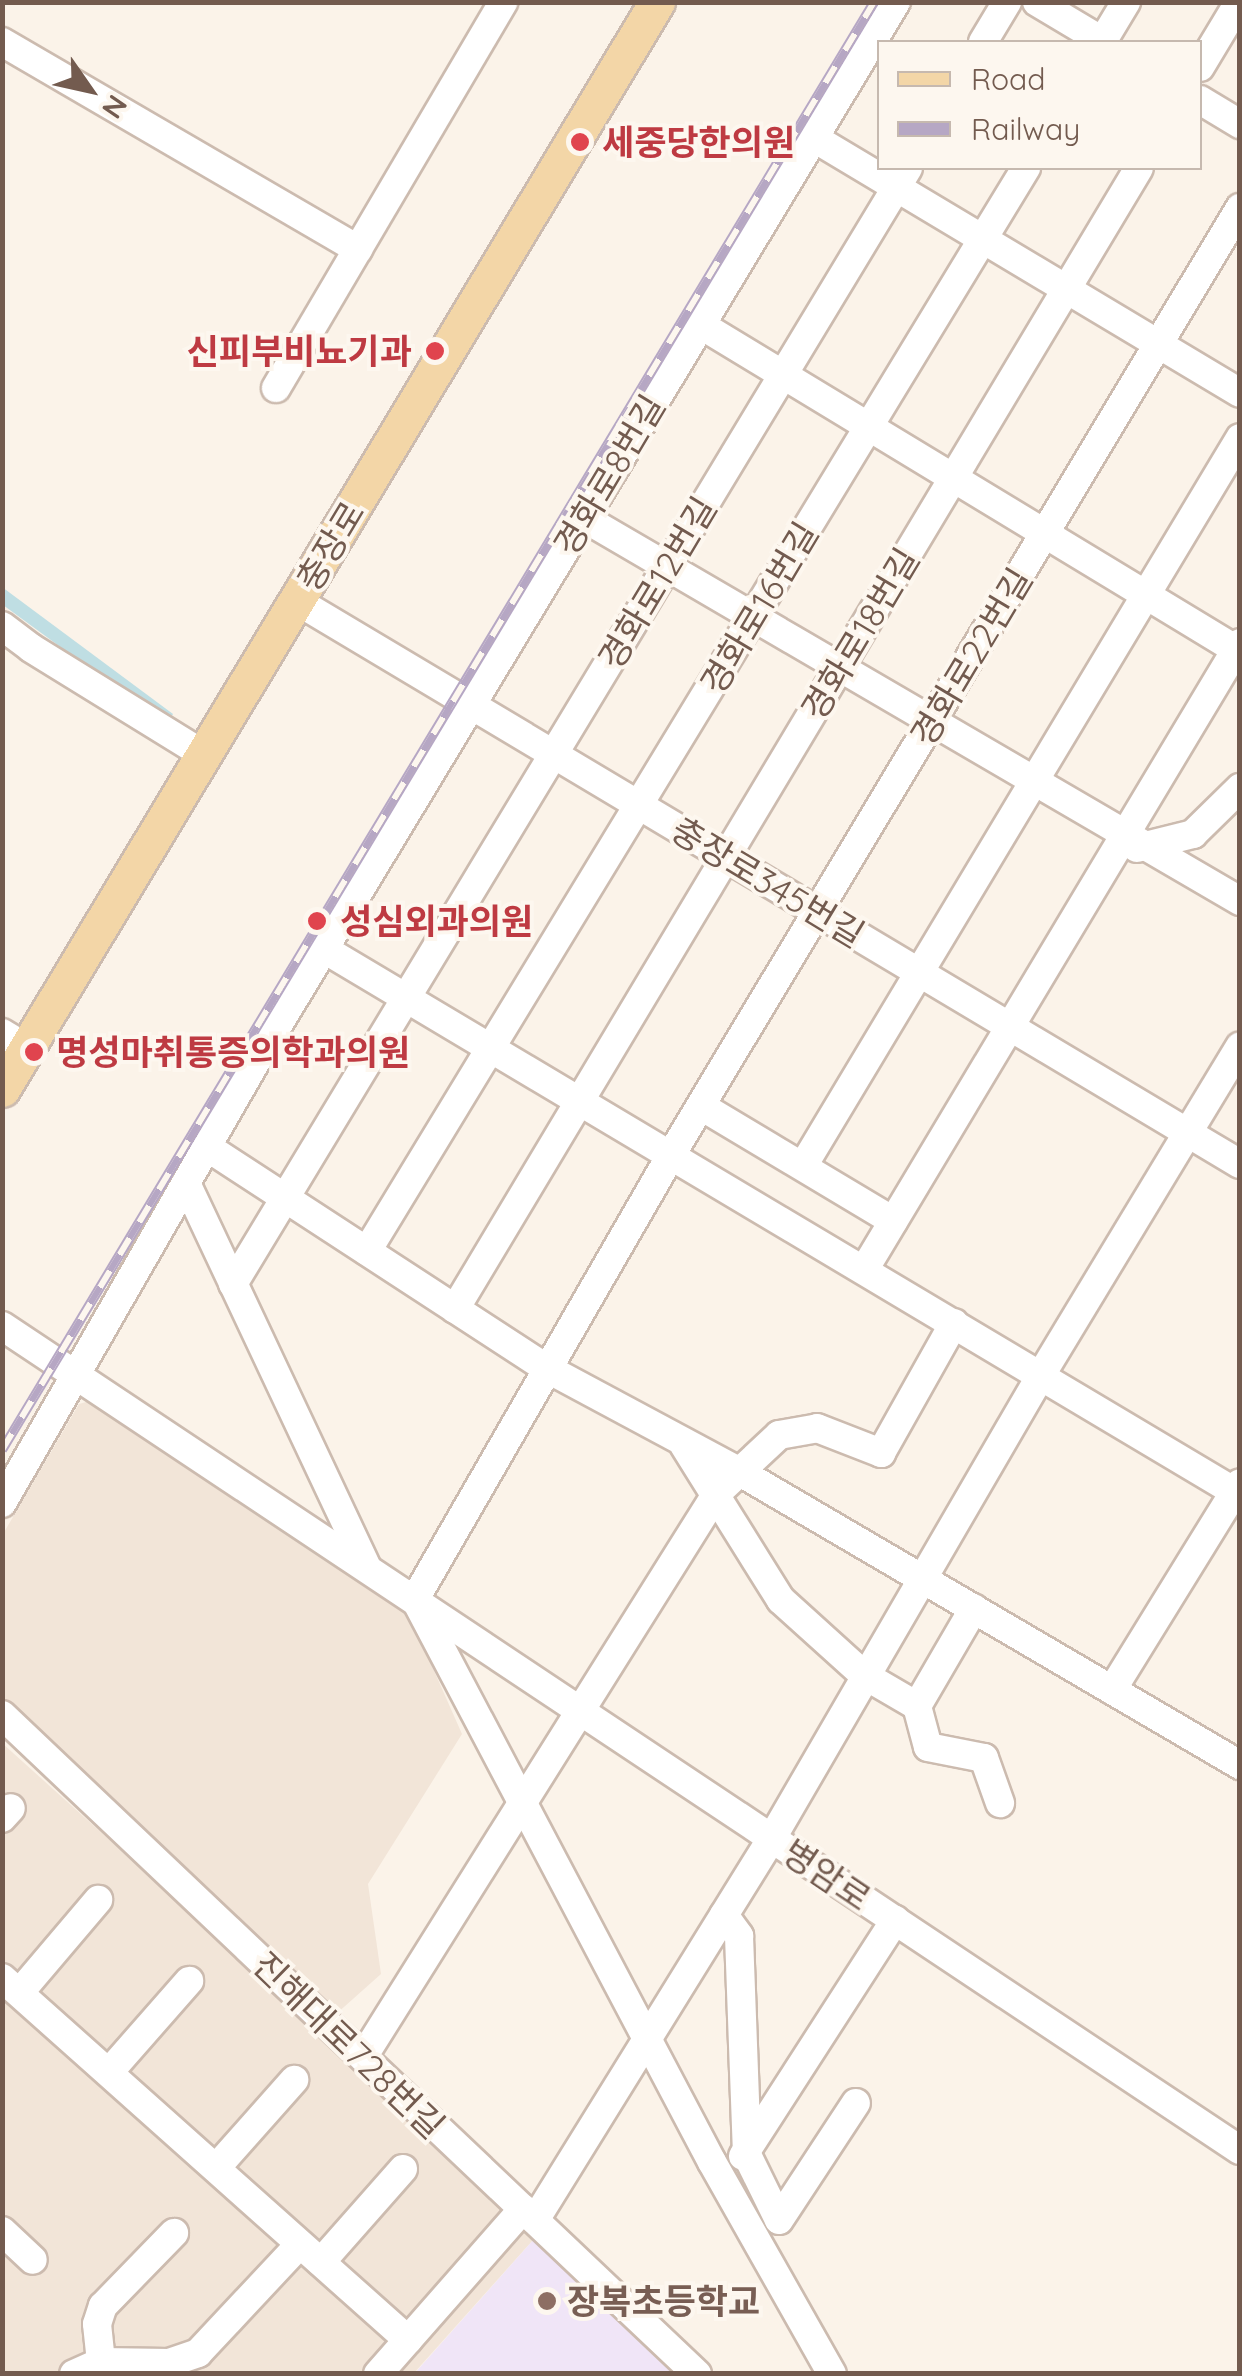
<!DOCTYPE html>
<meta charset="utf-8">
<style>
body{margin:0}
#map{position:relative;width:1242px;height:2376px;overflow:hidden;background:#fbf3e9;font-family:Quicksand,"Noto Sans KR",sans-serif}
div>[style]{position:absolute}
.residential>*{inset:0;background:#f2e5d8}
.education>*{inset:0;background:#f0e5f7}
.water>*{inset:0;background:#bfdee3}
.roads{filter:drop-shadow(2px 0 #ccbbaf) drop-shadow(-2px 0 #ccbbaf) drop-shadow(0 2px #ccbbaf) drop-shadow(0 -2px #ccbbaf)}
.minor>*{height:28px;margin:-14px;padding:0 14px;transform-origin:14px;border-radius:14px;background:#fff}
.major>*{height:35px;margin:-17.5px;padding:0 17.5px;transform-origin:17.5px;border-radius:17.5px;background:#f3d6a7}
.rail>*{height:10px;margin-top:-5px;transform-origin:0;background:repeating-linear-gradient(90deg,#fdf7ef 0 19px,#b6a7c4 0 38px);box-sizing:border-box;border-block:2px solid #b6a7c4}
.dots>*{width:28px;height:28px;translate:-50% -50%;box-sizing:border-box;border:5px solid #fdf7ef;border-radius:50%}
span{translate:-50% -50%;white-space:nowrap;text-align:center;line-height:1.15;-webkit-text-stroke:8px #fdf7ef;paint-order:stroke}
.health-label{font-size:35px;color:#be3a42;font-weight:700}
.left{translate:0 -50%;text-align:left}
.right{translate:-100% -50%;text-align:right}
.street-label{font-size:35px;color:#735b4f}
.education-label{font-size:35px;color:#785e54;font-weight:700}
.frame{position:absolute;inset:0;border:5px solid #735b4f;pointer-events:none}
.legend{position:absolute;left:877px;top:40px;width:325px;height:130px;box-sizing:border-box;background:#fdf7ef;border:2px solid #c6b9af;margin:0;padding:12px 18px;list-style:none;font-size:30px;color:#735b4f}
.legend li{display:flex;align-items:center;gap:20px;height:50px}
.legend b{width:50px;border:2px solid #c6b9af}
.north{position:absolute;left:40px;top:40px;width:100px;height:100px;-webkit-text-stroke:8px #fdf7ef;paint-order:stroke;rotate:124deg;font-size:28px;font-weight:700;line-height:40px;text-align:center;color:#735b4f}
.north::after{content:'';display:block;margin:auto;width:35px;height:45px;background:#735b4f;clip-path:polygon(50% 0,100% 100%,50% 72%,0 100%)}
</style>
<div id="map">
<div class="residential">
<div style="clip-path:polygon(93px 1400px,405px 1605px,462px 1734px,368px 1884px,381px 1974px,335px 2015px,3px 1700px,3px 1534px,79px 1404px)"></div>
<div style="clip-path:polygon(2px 1743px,542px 2230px,414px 2373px,3px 2373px)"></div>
</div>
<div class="education">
<div style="clip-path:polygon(543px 2229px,687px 2374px,414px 2374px)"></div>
</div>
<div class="water">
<div style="clip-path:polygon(2px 587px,173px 714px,167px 725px,3px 605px)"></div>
</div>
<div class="roads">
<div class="minor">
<div style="left:1037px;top:2px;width:78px;rotate:30.8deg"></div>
<div style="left:2px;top:42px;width:412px;rotate:30.2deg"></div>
<div style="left:983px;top:42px;width:47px;rotate:-59deg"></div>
<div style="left:1102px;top:42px;width:47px;rotate:-59deg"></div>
<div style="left:1200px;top:67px;width:76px;rotate:-59deg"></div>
<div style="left:1200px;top:100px;width:47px;rotate:31deg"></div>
<div style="left:814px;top:138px;width:496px;rotate:30.9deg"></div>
<div style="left:701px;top:325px;width:630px;rotate:31.24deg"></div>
<div style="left:276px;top:388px;width:448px;rotate:-59.5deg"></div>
<div style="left:584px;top:518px;width:760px;rotate:30.28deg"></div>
<div style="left:297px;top:601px;width:1098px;rotate:30.84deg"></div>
<div style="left:2px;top:626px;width:36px;rotate:37deg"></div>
<div style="left:31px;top:648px;width:203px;rotate:31.7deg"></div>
<div style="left:1137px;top:848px;width:58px;rotate:-14deg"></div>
<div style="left:1193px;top:834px;width:66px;rotate:-44.4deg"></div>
<div style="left:324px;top:949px;width:1066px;rotate:30.8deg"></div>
<div style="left:2px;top:1033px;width:29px;rotate:31deg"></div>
<div style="left:701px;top:1106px;width:224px;rotate:30.9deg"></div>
<div style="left:207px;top:1147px;width:407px;rotate:33.1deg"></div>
<div style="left:548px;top:1369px;width:218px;rotate:28.2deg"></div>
<div style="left:740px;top:1472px;width:580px;rotate:30.37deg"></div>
<div style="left:803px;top:1166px;width:849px;rotate:-59.02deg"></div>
<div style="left:186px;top:1183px;width:423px;rotate:64.8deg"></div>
<div style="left:367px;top:1251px;width:1268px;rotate:-58.68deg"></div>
<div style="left:864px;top:1270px;width:731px;rotate:-59.05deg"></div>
<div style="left:233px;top:1284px;width:1304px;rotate:-58.83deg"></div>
<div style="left:455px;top:1309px;width:1330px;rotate:-59.06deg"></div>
<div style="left:2px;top:1326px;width:1487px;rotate:33.65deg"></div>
<div style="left:684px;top:1445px;width:183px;rotate:58deg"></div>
<div style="left:781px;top:1600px;width:112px;rotate:42.1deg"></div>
<div style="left:864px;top:1675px;width:61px;rotate:30.3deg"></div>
<div style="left:917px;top:1706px;width:42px;rotate:75deg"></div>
<div style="left:928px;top:1747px;width:57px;rotate:11.1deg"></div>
<div style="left:984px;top:1758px;width:48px;rotate:70.4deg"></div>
<div style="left:2px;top:1503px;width:502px;rotate:-60.11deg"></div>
<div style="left:252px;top:1068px;width:1245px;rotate:-58.86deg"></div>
<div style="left:1112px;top:1690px;width:243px;rotate:-58.3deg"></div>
<div style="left:917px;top:1706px;width:113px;rotate:-59.8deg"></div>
<div style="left:2px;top:1715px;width:958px;rotate:43.48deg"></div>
<div style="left:2px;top:1818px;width:13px;rotate:-48deg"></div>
<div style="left:724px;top:1915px;width:26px;rotate:54deg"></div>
<div style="left:739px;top:1936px;width:219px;rotate:87.9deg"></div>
<div style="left:747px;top:2155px;width:72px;rotate:63.8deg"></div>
<div style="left:779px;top:2220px;width:140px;rotate:-56.7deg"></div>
<div style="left:2px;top:1978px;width:544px;rotate:41.72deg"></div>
<div style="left:20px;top:1992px;width:121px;rotate:-49.7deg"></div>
<div style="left:363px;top:2057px;width:666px;rotate:-57.89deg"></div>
<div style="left:717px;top:1493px;width:85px;rotate:-43.1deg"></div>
<div style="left:779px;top:1435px;width:39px;rotate:-10deg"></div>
<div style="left:817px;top:1428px;width:69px;rotate:21.3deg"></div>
<div style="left:881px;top:1453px;width:149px;rotate:-60.7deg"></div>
<div style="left:110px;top:2071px;width:120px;rotate:-48.7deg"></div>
<div style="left:743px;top:2156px;width:281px;rotate:-57.2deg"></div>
<div style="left:216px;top:2168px;width:118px;rotate:-48.4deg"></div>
<div style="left:535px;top:2220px;width:450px;rotate:-58.2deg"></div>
<div style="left:772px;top:1838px;width:535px;rotate:-59.84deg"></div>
<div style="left:1041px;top:1375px;width:384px;rotate:-58.8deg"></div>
<div style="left:2px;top:2231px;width:42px;rotate:43.1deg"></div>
<div style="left:321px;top:2262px;width:124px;rotate:-48.6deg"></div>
<div style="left:101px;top:2362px;width:68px;rotate:0.8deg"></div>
<div style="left:169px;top:2363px;width:31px;rotate:-19deg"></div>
<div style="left:198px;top:2353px;width:149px;rotate:-46.9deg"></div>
<div style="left:74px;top:2374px;width:30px;rotate:-24deg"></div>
<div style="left:101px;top:2362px;width:38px;rotate:-96deg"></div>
<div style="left:97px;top:2324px;width:19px;rotate:-72deg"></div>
<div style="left:103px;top:2306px;width:102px;rotate:-45.8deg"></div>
<div style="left:378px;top:2374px;width:220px;rotate:-48.7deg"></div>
<div style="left:832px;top:2374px;width:244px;rotate:-119.5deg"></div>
<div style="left:712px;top:2162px;width:637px;rotate:-117.81deg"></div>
<div style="left:415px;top:1599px;width:513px;rotate:-60.03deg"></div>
<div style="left:671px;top:1155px;width:1105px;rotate:-59deg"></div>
</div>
<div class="major">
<div style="left:2px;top:1089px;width:1269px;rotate:-58.93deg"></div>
</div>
</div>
<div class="rail">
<div style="left:2px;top:1450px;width:1690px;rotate:-58.94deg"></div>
</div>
<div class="dots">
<div style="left:580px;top:142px;background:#e0444e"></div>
<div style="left:435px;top:351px;background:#e0444e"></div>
<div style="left:317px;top:921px;background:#e0444e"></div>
<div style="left:34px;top:1052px;background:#e0444e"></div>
<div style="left:547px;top:2301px;background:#8d6e63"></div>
</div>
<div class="health-label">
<span class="left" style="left:602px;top:142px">세중당한의원</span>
<span class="right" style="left:412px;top:351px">신피부비뇨기과</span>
<span class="left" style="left:340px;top:921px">성심외과의원</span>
<span class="left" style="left:56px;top:1052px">명성마취통증의학과의원</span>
</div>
<div class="street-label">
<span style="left:609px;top:475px;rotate:-59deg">경화로8번길</span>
<span style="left:330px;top:546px;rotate:-59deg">충장로</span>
<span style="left:657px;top:583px;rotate:-59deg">경화로12번길</span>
<span style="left:759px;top:608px;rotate:-59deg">경화로16번길</span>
<span style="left:860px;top:634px;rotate:-59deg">경화로18번길</span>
<span style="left:971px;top:657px;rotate:-59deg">경화로22번길</span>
<span style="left:768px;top:882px;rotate:31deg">충장로345번길</span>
<span style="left:827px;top:1875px;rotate:34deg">병암로</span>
<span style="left:349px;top:2045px;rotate:44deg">진해대로728번길</span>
</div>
<div class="education-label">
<span class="left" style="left:567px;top:2301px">장복초등학교</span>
</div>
<div class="frame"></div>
<ul class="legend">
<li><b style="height:12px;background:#f3d6a7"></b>Road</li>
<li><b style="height:12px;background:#b6a7c4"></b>Railway</li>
</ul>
<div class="north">N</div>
</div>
